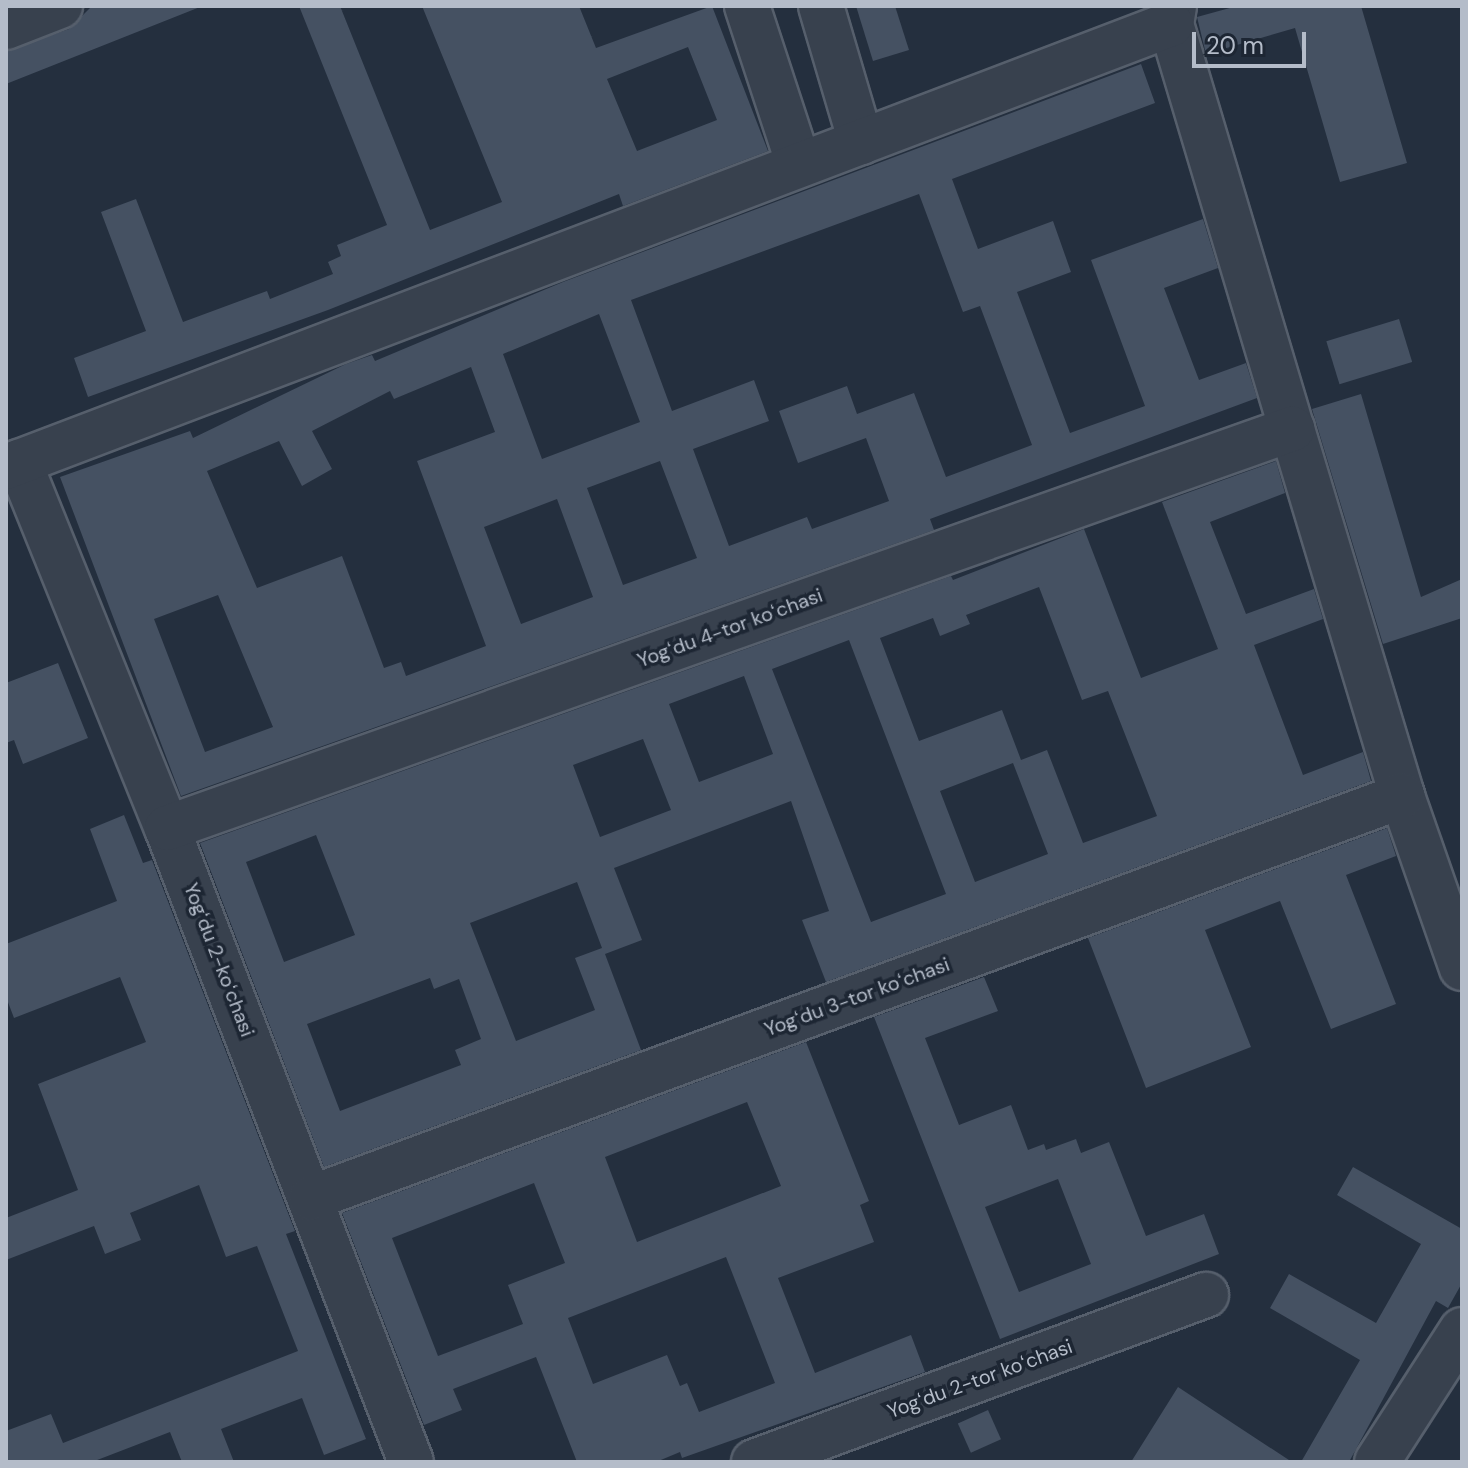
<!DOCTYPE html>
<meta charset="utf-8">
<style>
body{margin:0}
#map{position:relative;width:1468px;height:1468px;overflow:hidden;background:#242f3e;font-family:"DM Sans",sans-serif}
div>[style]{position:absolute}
.building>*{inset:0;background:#455162;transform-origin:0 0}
.roads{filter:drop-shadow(2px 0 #565f6c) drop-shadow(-2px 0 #565f6c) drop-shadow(0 2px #565f6c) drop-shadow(0 -2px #565f6c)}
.minor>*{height:44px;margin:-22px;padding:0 22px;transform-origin:22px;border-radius:22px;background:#38414e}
span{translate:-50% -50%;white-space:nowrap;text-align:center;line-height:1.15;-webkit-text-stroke:7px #1d2633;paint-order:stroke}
.street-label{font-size:20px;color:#b4bcc9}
.frame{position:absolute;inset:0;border:8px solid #b4bcc9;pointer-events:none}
.scale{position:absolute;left:1192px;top:32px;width:114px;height:36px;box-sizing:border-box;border:4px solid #b4bcc9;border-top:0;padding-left:10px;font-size:24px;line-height:28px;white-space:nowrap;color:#b4bcc9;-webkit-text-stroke:6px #1d2633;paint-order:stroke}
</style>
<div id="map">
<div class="building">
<div style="clip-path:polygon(92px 6px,200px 7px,6px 84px,6px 51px,69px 29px)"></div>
<div style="clip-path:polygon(evenodd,299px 6px,340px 6px,430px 230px,502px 202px,422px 6px,579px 6px,596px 48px,712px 6px,768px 151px,623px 206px,619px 194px,328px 310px,88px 397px,74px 358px,146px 331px,101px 212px,136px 199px,183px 322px,267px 291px,270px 299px,333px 274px,328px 262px,341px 256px,337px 245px,387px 225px,299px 6px,688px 47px,717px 120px,637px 151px,607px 79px,688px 47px)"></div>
<div style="clip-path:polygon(856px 6px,895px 6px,909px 50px,873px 61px)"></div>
<div style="clip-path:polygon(1237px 6px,1361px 6px,1407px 163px,1340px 182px,1295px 28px,1206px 54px,1197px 17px)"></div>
<div style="clip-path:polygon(evenodd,1141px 64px,1155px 103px,952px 179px,978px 249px,1053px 221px,1071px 272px,1017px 292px,1070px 433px,1145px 406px,1091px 260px,1203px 219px,1218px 268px,1164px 288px,1199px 380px,1246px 363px,1257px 398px,930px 519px,934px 530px,181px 796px,60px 477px,190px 431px,193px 438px,346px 364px,372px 355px,375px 361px,563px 282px,1141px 64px,919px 194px,963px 312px,980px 306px,1032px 445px,946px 477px,914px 393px,857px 414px,847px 386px,779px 411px,798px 463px,866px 438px,889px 501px,812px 529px,807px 517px,729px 546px,693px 449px,769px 421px,754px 380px,672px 411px,631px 300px,919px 194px,1141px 64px,599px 314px,640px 422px,542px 459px,503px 354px,599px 314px,1141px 64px,471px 367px,495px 432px,417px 461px,486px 646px,406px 676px,401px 662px,384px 668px,342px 556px,257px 588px,207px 471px,279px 441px,302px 486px,332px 469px,312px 431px,390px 391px,394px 399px,471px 367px,1141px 64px,660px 461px,697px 558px,623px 585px,587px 488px,660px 461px,1141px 64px,557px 499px,593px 597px,521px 624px,484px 527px,557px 499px,1141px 64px,218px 595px,273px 727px,205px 752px,154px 619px,218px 595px)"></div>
<div style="left:1399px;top:319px;width:45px;height:76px;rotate:73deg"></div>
<div style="clip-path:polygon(1361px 394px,1421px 597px,1462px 579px,1462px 618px,1383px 644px,1312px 409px)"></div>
<div style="clip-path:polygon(evenodd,1276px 461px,1285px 493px,1210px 522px,1246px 614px,1314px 589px,1323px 619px,1254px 645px,1303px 775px,1363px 752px,1371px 781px,826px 982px,802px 920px,829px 911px,791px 801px,614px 868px,642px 940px,605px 954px,641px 1050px,324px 1167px,200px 843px,951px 576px,953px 580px,1084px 529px,1141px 678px,1218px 649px,1162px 502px,1276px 461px,1039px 587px,1082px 700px,1108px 691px,1157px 816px,1083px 843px,1047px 750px,1021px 760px,1002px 710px,919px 741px,880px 638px,933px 618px,940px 636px,970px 624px,966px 615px,1039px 587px,1276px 461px,849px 640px,946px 894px,871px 922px,772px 669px,849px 640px,1276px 461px,744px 676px,773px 754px,699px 782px,669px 704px,744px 676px,1276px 461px,643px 739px,671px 810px,600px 837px,573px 765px,643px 739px,1276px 461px,1013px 763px,1048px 854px,975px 882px,940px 791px,1013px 763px,1276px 461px,316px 835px,355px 935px,284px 962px,246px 862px,316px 835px,1276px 461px,577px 882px,602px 948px,575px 958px,595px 1010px,516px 1041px,470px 923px,577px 882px,1276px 461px,430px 978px,434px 989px,459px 979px,481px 1039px,455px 1050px,461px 1065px,340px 1111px,307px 1024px,430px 978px)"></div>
<div style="clip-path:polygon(58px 663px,88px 738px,23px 764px,14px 740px,6px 743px,6px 683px)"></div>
<div style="clip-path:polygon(124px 815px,143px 863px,152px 860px,295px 1231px,286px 1234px,366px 1439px,324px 1455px,302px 1398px,221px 1429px,234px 1462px,182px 1462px,170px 1432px,92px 1462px,6px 1462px,6px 1431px,51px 1414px,63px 1443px,298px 1351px,257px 1246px,226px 1257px,199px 1185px,130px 1213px,141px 1240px,105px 1254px,94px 1226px,6px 1260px,6px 1218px,78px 1190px,38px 1084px,146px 1042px,120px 977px,14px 1018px,6px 997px,6px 944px,117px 901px,90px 829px)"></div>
<div style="clip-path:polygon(1387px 828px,1396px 856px,1346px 875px,1396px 1004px,1331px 1029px,1280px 901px,1205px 930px,1251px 1047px,1146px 1088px,1088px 938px)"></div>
<div style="clip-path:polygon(evenodd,984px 977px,998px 1011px,925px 1038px,959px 1125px,1011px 1105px,1028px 1150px,1044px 1144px,1046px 1150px,1076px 1139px,1081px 1153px,1109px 1142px,1146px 1236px,1204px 1214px,1219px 1254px,1000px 1339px,874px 1017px,984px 977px,1058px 1179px,1091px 1264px,1019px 1292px,985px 1207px,1058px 1179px)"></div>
<div style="clip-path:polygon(evenodd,806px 1042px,869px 1201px,860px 1205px,874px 1242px,778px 1278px,815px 1373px,911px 1335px,925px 1372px,682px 1458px,680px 1452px,656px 1462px,577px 1462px,536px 1357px,453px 1389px,462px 1410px,424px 1425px,342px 1213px,806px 1042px,747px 1102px,781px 1186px,637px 1242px,605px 1157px,747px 1102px,806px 1042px,534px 1183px,565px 1263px,508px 1285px,523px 1324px,438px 1356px,392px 1238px,534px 1183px,806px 1042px,726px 1257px,775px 1383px,699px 1412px,687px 1383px,680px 1386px,667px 1355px,593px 1384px,568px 1318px,726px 1257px)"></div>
<div style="clip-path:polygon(1353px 1167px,1462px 1229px,1462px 1283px,1448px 1308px,1436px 1301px,1349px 1462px,1301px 1462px,1360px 1360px,1270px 1308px,1289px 1274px,1376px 1323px,1421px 1244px,1337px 1195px)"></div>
<div style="clip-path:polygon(1178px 1387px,1234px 1424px,1292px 1462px,1131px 1462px)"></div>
<div style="left:988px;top:1410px;width:32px;height:33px;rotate:66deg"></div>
</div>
<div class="roads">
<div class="minor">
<div style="left:747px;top:6px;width:167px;rotate:71.9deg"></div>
<div style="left:821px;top:6px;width:142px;rotate:73.6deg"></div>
<div style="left:1174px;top:6px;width:18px;rotate:99deg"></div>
<div style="left:1171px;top:24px;width:423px;rotate:73.4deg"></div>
<div style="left:1292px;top:429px;width:383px;rotate:73.3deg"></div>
<div style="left:1402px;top:796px;width:182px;rotate:70.8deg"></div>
<div style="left:6px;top:27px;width:58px;rotate:-21.3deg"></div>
<div style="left:19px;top:462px;width:395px;rotate:68deg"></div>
<div style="left:167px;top:828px;width:679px;rotate:68.95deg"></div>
<div style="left:6px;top:467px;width:1246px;rotate:-20.82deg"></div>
<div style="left:167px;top:828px;width:1194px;rotate:-19.53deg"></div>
<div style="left:311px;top:1198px;width:1163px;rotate:-20.23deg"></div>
<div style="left:754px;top:1462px;width:482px;rotate:-20.3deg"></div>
<div style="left:1377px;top:1462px;width:157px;rotate:-57.2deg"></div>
</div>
</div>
<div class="street-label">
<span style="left:730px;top:628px;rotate:-20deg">Yogʻdu 4-tor koʻchasi</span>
<span style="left:219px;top:960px;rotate:69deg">Yogʻdu 2-koʻchasi</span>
<span style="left:857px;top:997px;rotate:-20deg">Yogʻdu 3-tor koʻchasi</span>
<span style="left:980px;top:1379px;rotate:-20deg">Yogʻdu 2-tor koʻchasi</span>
</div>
<div class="frame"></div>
<div class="scale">20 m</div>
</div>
